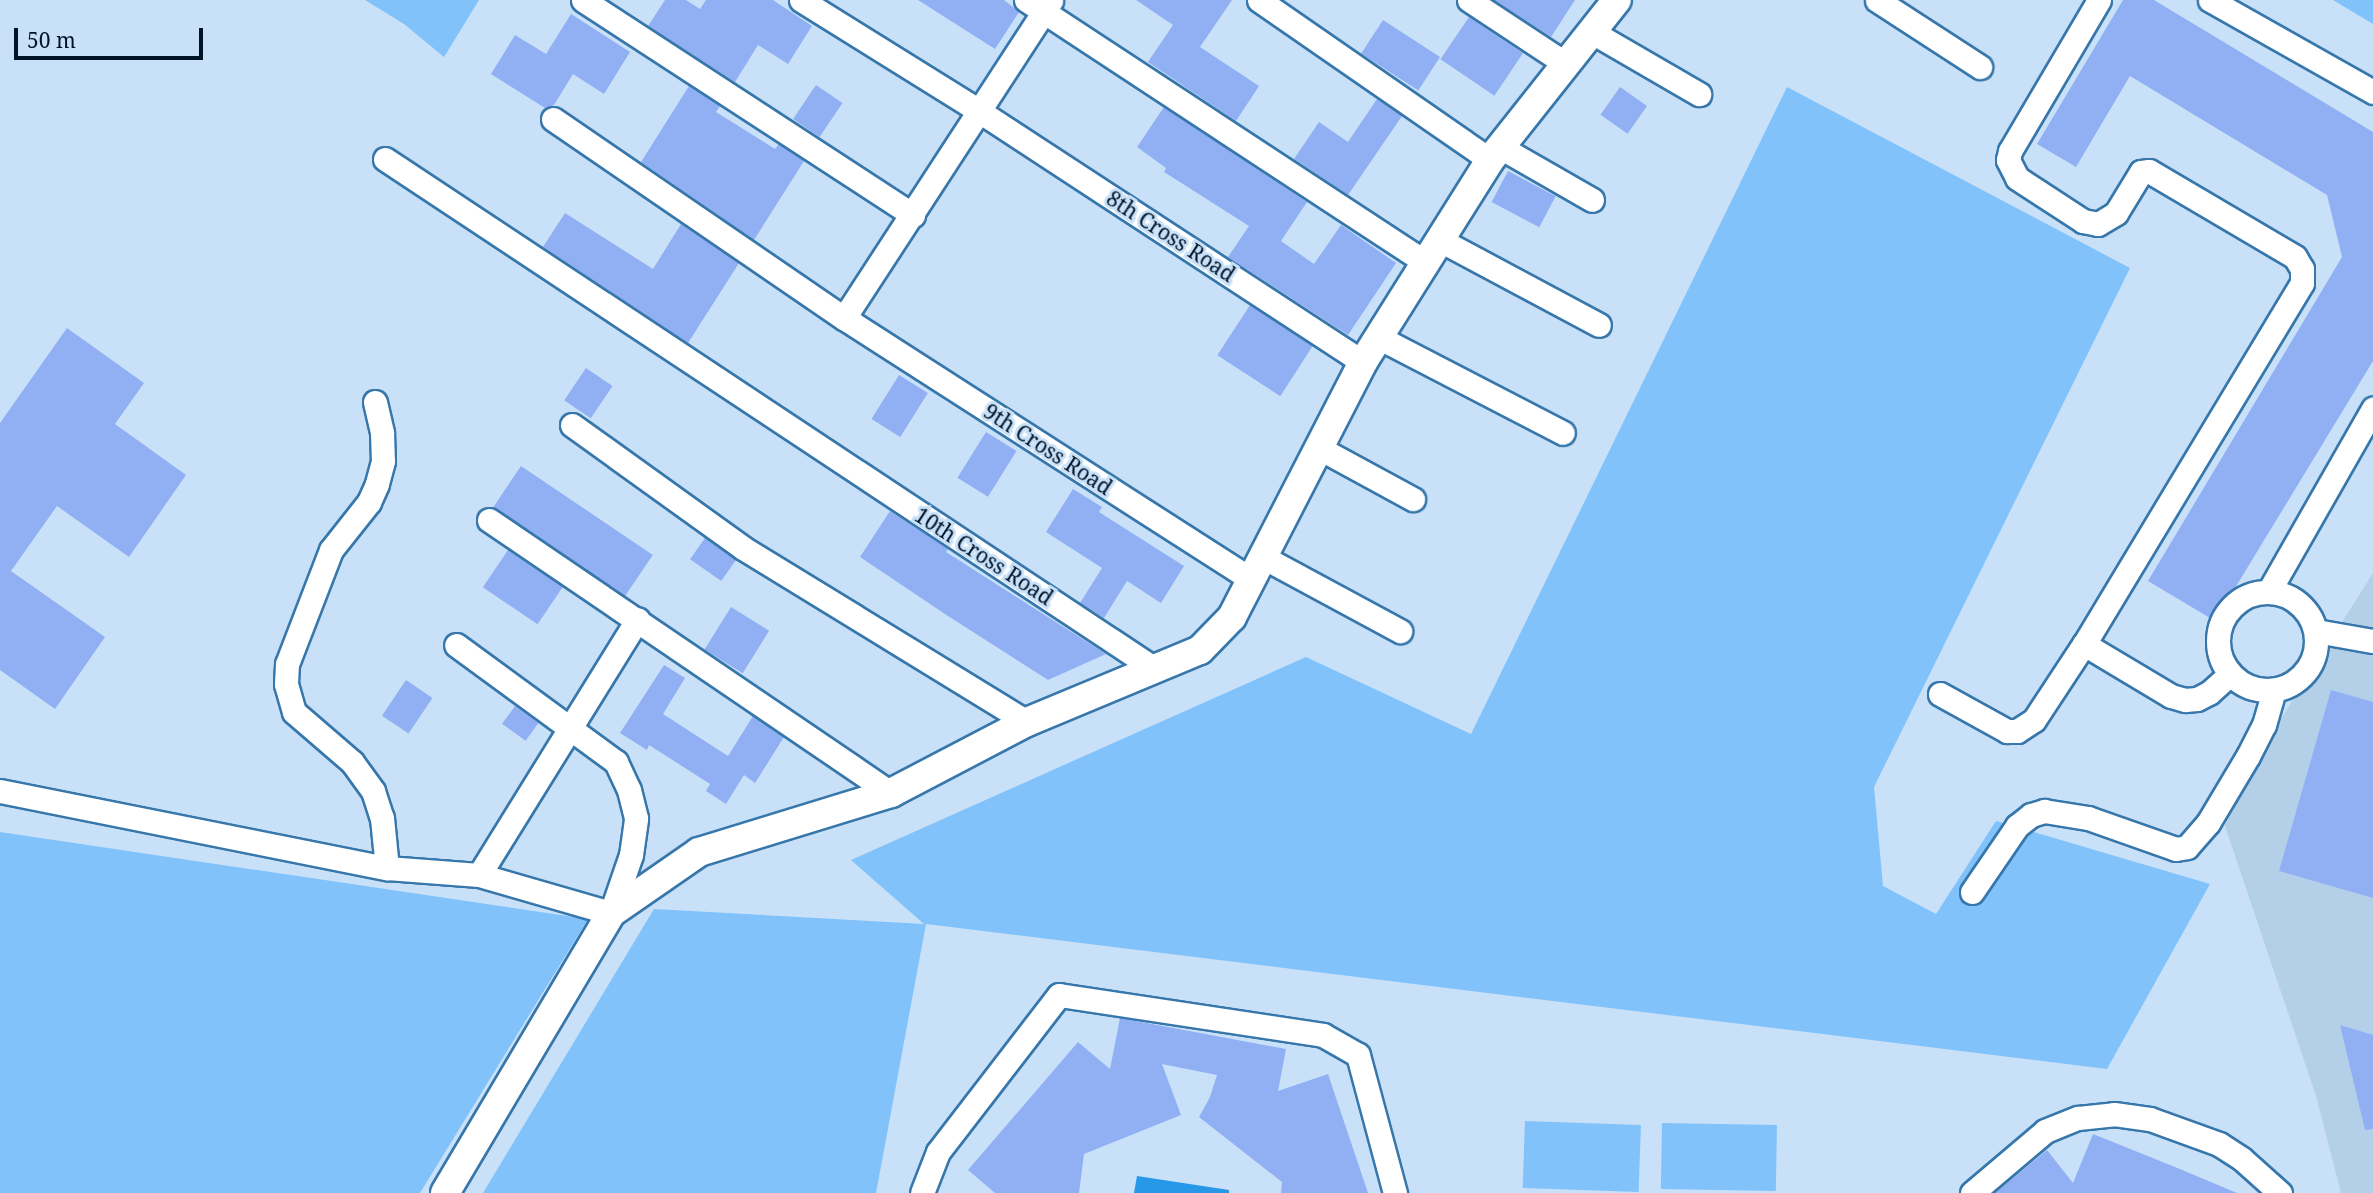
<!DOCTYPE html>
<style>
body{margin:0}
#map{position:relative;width:2373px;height:1193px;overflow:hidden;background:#c8e1f8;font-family:"Noto Serif",serif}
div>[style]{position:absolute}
.built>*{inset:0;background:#b4d0e9}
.green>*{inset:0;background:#82c2fa;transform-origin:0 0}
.water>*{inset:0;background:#2797e7}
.building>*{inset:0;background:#91b0f4;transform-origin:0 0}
.roads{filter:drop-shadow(2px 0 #3777ab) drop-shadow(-2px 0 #3777ab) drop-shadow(0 2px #3777ab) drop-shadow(0 -2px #3777ab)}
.minor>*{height:23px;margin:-11.5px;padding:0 11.5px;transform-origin:11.5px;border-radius:11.5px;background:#fff}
.minor>.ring{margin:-11.5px;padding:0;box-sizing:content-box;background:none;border:23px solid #fff;border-radius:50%}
.tertiary>*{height:28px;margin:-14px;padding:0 14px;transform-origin:14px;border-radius:14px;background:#fff}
span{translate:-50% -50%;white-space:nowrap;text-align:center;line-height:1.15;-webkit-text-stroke:6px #c8e1f8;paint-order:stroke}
.street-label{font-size:21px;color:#001428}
.scale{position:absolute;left:14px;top:28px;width:189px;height:32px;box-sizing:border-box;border:4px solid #001428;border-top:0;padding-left:9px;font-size:21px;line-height:24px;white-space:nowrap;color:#001428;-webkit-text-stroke:5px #c8e1f8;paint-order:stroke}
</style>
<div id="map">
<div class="built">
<div style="clip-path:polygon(2373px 573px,2373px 1193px,2341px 1193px,2316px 1096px,2225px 826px,2260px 752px)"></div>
</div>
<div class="green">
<div style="clip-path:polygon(365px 0,479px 0,444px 57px,404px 24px)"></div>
<div style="clip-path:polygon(2333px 0,2373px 0,2373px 24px)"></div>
<div style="clip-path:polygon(1787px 87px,2130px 268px,1874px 787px,1883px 886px,1936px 914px,1996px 821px,2210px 884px,2107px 1069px,926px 924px,876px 1193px,483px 1193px,654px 909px,924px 924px,851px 860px,1306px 657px,1471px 734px)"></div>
<div style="clip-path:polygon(0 832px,588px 919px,420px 1193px,0 1193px)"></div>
<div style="left:1525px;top:1121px;width:116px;height:67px;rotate:2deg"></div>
<div style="left:1662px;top:1123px;width:115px;height:66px;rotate:1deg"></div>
</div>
<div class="water">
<div style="clip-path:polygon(1137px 1176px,1229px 1190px,1229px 1193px,1134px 1193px)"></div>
</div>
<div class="building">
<div style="clip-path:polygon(665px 0,686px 0,700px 9px,706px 0,773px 0,812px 26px,788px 64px,758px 45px,735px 82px,648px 26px)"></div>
<div style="clip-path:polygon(918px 0,1004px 0,1019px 12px,995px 49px)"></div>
<div style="clip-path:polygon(1136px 0,1232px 0,1200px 47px,1259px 86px,1236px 121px,1148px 62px,1173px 25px)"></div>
<div style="clip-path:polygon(1494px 0,1575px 0,1551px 37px)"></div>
<div style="clip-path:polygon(2123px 0,2154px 0,2373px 132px,2373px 361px,2215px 621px,2148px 581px,2342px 257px,2327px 195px,2130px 76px,2076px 167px,2037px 144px)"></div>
<div style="clip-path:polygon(571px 14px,630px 52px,604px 94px,573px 74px,554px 105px,545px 108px,491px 74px,515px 35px,546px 54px)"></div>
<div style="left:1469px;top:17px;width:65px;height:51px;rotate:34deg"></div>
<div style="left:1383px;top:20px;width:68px;height:40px;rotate:33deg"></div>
<div style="left:816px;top:85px;width:32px;height:41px;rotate:34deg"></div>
<div style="clip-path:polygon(689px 86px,720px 106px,716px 112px,775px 149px,779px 144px,804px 161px,754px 240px,641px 162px)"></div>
<div style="left:1620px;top:87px;width:33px;height:34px;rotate:35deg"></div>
<div style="clip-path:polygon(1377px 99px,1402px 116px,1348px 195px,1294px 159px,1319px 122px,1348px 142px)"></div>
<div style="clip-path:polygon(1164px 107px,1307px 202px,1281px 241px,1314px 264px,1341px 225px,1396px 263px,1348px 335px,1228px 257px,1249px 226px,1164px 172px,1166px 168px,1137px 147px)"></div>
<div style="left:1508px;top:171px;width:54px;height:35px;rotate:28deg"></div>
<div style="clip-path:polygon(565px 213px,653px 269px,681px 224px,739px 263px,688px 343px,543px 247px)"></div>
<div style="left:1250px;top:305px;width:75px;height:60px;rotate:33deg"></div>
<div style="clip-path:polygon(67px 328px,144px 383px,115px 424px,186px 475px,129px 557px,57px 506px,11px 571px,105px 637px,55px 709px,0 670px,0 423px)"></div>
<div style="left:586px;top:368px;width:32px;height:39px;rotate:34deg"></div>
<div style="left:899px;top:375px;width:34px;height:52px;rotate:32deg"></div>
<div style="left:986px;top:432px;width:36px;height:54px;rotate:32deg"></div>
<div style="left:521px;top:466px;width:159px;height:50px;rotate:34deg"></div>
<div style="clip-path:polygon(1073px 489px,1102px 507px,1099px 512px,1184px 566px,1161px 603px,1127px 581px,1104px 618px,1080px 603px,1102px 568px,1046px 532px)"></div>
<div style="clip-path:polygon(890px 511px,948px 549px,946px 552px,1106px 654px,1048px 680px,948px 616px,860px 557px)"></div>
<div style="left:705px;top:538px;width:38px;height:26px;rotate:35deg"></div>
<div style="left:508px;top:550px;width:66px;height:45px;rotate:34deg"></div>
<div style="left:731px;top:607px;width:45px;height:50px;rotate:32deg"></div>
<div style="clip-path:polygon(664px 665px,685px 678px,663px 714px,728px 756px,753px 716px,784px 737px,755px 783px,744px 775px,726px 804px,706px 791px,710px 784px,649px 745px,647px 750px,620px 733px)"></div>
<div style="left:406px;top:680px;width:32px;height:43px;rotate:34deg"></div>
<div style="clip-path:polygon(2331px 690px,2373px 702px,2373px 898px,2279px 871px)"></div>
<div style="left:515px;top:706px;width:29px;height:22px;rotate:36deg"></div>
<div style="clip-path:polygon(1120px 1018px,1286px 1049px,1278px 1091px,1328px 1074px,1368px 1193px,1281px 1193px,1282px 1182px,1199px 1117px,1210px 1097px,1217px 1075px,1162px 1064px,1181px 1115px,1084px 1154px,1079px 1193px,995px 1193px,968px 1170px,1078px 1042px,1110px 1069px)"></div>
<div style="clip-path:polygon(2340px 1025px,2373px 1035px,2373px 1129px,2365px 1130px)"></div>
<div style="clip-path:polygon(2093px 1134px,2175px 1167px,2237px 1193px,1995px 1193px,2047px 1150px,2073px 1183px)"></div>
</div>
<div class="roads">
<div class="minor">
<div style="left:583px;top:0;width:394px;rotate:33.1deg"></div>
<div style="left:801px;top:0;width:210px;rotate:31.9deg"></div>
<div style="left:979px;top:111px;width:459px;rotate:33.2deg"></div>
<div style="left:1026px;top:0;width:479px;rotate:33.3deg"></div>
<div style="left:1259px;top:0;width:281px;rotate:34.7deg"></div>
<div style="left:1469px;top:0;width:116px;rotate:33.4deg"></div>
<div style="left:1877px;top:0;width:123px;rotate:33deg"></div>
<div style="left:2099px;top:0;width:175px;rotate:120.5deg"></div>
<div style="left:2010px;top:151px;width:9px;rotate:103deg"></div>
<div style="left:2008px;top:160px;width:20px;rotate:63deg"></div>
<div style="left:2017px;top:178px;width:79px;rotate:33.1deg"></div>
<div style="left:2083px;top:221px;width:15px;rotate:11deg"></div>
<div style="left:2098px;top:224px;width:21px;rotate:-31deg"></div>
<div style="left:2116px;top:213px;width:48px;rotate:-58.6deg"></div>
<div style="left:2141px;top:172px;width:8px;rotate:-7deg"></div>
<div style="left:2149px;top:171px;width:169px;rotate:30.5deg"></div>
<div style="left:2295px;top:257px;width:14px;rotate:60deg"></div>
<div style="left:2302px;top:269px;width:14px;rotate:90deg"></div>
<div style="left:2302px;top:283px;width:422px;rotate:121.1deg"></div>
<div style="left:2084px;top:644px;width:101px;rotate:30.9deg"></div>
<div style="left:2171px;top:696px;width:15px;rotate:16deg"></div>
<div style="left:2185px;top:700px;width:12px;rotate:-5deg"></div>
<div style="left:2197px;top:699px;width:13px;rotate:-27deg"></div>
<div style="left:2209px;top:693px;width:28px;rotate:-42deg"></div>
<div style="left:2210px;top:0;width:187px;rotate:29.4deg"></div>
<div style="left:1592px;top:32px;width:124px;rotate:30.1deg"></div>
<div style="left:553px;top:119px;width:353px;rotate:34.4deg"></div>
<div style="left:844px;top:318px;width:483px;rotate:32.7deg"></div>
<div style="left:1500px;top:147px;width:106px;rotate:29.9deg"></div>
<div style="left:385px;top:159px;width:924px;rotate:33.52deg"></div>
<div style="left:1440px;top:240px;width:180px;rotate:28.1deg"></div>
<div style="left:844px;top:318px;width:379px;rotate:-56.9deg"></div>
<div style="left:1378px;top:337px;width:208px;rotate:27.4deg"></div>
<div style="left:375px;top:402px;width:32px;rotate:77deg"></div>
<div style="left:382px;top:433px;width:28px;rotate:88deg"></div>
<div style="left:383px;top:461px;width:24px;rotate:105deg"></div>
<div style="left:377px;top:484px;width:20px;rotate:114deg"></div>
<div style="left:369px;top:502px;width:61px;rotate:128.4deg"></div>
<div style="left:331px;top:550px;width:122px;rotate:111.1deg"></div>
<div style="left:287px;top:664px;width:20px;rotate:93deg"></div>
<div style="left:286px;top:684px;width:29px;rotate:74deg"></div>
<div style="left:294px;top:712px;width:77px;rotate:40.8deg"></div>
<div style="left:352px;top:762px;width:36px;rotate:54deg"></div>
<div style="left:373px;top:791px;width:28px;rotate:72deg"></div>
<div style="left:382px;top:818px;width:50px;rotate:84.3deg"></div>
<div style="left:572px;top:425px;width:211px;rotate:35.7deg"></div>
<div style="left:743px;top:548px;width:333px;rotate:31.5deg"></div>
<div style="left:1319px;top:448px;width:107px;rotate:28.5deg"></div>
<div style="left:489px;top:520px;width:486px;rotate:34.2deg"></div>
<div style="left:1263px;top:557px;width:156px;rotate:28.4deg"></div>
<div style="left:2269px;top:591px;width:210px;rotate:-60.3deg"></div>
<div class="ring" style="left:2218px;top:592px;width:75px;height:75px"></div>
<div style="left:2316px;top:631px;width:58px;rotate:10deg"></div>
<div style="left:1940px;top:694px;width:77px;rotate:28.9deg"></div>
<div style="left:2007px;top:731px;width:10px"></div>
<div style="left:2017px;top:731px;width:20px;rotate:-33deg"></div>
<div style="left:2034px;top:720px;width:91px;rotate:-56.7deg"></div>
<div style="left:0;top:791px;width:395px;rotate:11.3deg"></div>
<div style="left:387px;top:868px;width:92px;rotate:4.4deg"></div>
<div style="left:479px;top:875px;width:137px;rotate:16.1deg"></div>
<div style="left:611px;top:913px;width:61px;rotate:-71deg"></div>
<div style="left:631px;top:855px;width:37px;rotate:-82deg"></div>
<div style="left:636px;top:818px;width:29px;rotate:-104deg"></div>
<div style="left:629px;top:790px;width:31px;rotate:-115deg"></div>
<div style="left:616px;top:762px;width:198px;rotate:-143.8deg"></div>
<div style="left:479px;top:875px;width:301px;rotate:-58.2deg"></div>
<div style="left:1972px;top:892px;width:80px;rotate:-55.7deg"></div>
<div style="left:2017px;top:826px;width:18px;rotate:-38deg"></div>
<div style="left:2031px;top:815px;width:14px;rotate:-17deg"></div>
<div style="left:2044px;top:811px;width:45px;rotate:9deg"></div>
<div style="left:2088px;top:818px;width:93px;rotate:19.4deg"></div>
<div style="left:2176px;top:849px;width:11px;rotate:-10deg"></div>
<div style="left:2187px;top:847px;width:32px;rotate:-49deg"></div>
<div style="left:2208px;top:823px;width:78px;rotate:-59.2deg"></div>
<div style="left:2248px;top:756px;width:35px;rotate:-63deg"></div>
<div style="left:2264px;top:725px;width:36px;rotate:-74deg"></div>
<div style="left:922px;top:1193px;width:44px;rotate:-68.7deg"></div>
<div style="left:938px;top:1152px;width:198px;rotate:-52.4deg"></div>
<div style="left:1059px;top:995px;width:267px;rotate:8.6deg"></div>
<div style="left:1323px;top:1035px;width:40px;rotate:29.7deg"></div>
<div style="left:1358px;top:1055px;width:143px;rotate:75deg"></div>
<div style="left:1972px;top:1193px;width:96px;rotate:-40.3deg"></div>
<div style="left:2045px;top:1131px;width:35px;rotate:-22deg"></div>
<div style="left:2078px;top:1118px;width:36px;rotate:-6deg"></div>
<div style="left:2114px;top:1114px;width:36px;rotate:8deg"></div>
<div style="left:2150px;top:1119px;width:73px;rotate:19.9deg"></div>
<div style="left:2219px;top:1144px;width:27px;rotate:33deg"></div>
<div style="left:2242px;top:1159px;width:51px;rotate:41.8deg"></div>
</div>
<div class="tertiary">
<div style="left:445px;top:1193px;width:326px;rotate:-59.3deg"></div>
<div style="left:611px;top:913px;width:107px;rotate:-34.7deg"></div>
<div style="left:699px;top:852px;width:201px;rotate:-17.1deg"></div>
<div style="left:891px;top:793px;width:153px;rotate:-27.6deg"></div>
<div style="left:1027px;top:722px;width:187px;rotate:-22.6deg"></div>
<div style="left:1200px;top:650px;width:46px;rotate:-45.9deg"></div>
<div style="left:1232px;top:617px;width:287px;rotate:-62.8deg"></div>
<div style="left:1363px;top:362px;width:239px;rotate:-57.8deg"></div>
<div style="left:1490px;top:160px;width:204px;rotate:-51.6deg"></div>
</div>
</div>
<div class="street-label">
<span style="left:1171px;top:236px;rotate:33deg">8th Cross Road</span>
<span style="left:1048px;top:449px;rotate:33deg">9th Cross Road</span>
<span style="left:984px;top:556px;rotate:33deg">10th Cross Road</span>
</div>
<div class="scale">50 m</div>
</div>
